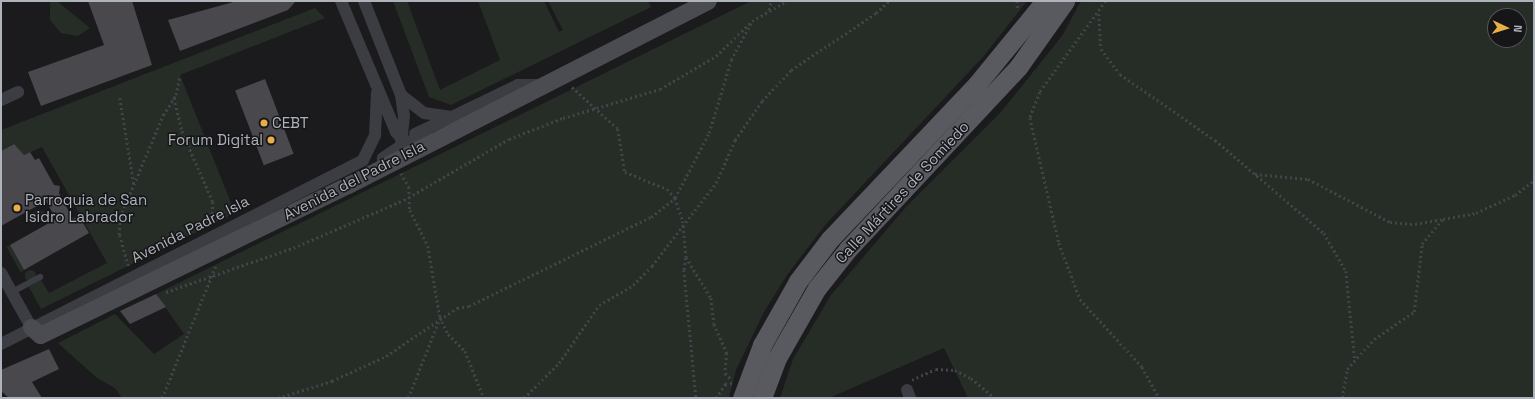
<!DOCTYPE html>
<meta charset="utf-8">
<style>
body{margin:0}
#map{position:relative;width:1535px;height:399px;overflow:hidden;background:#1b1b1d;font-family:"Space Grotesk",sans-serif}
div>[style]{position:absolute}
.green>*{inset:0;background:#252d26;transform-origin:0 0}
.round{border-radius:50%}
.building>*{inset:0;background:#48484d;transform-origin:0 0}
.path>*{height:2.5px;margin-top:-1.25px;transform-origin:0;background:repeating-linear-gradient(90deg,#424449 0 2px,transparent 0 5px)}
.lane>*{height:6px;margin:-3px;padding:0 3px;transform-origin:3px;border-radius:3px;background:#3c3d42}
.street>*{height:12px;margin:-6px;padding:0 6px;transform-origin:6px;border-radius:6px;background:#3c3d42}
.secondary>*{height:17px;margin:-8.5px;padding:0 8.5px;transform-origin:8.5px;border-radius:8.5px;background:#4a4c52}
.primary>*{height:19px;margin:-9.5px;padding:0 9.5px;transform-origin:9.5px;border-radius:9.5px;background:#585a60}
.dots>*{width:11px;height:11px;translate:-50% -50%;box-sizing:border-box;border:2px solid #161618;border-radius:50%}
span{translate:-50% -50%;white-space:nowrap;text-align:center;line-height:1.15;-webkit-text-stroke:3px #161618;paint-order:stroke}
.poi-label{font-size:15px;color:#aeb2bb}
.left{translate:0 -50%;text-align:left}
.right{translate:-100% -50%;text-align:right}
.street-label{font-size:15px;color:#aeb2bb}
.frame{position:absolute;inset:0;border:2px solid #aeb2bb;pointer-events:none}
.north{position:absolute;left:1487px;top:8px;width:40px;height:40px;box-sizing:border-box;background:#161618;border:1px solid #535459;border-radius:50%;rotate:94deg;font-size:11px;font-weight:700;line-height:16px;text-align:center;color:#aeb2bb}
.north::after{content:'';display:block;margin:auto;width:14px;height:18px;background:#e8af48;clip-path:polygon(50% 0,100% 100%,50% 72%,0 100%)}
</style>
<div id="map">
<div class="green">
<div style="clip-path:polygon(50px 1px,57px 1px,90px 28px,78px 36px,61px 33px,50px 20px)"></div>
<div style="clip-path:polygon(393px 1px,407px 1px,440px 90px,500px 60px,478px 1px,544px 1px,559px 32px,563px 30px,548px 1px,648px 1px,651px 7px,451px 105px,429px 97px)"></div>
<div style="clip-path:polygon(751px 1px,1027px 1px,983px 57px,826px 224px,787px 275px,764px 312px,736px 370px,729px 398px,122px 398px,115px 388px,97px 378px,58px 343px,115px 314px,154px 354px,184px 334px,156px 294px)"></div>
<div style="clip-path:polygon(evenodd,1081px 1px,1534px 1px,1534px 398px,968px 398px,944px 348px,829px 398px,780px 398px,793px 359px,831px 295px,906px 207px,1001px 112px,1062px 36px,1081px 1px,1495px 16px,1519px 16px,1519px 40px,1495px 40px,1495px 16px)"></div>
<div style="clip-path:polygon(315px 8px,325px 18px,180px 75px,235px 213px,41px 309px,29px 287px,41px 280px,49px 293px,107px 263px,42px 147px,24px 155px,13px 144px,1px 151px,1px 130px)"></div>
<div class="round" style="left:33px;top:210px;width:12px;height:12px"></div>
<div style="left:10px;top:245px;width:29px;height:4px;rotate:61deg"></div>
<div class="round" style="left:24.5px;top:269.5px;width:11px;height:11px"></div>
</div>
<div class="building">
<div style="clip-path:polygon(88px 1px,132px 1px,152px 65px,41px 106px,28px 72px,104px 45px)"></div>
<div style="clip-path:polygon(237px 1px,296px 1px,288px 10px,180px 51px,168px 20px)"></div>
<div style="left:265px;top:79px;width:80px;height:32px;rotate:69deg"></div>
<div style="clip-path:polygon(14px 144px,24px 155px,30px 152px,35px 160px,39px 158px,54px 185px,60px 186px,59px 193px,73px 219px,79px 216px,89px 233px,24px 270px,10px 245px,56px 219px,46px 201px,1px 226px,1px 151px)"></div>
<div style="clip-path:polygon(156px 294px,166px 307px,130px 324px,120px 311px)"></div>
<div style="clip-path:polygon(49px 349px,59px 369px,32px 382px,42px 398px,9px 398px,1px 391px,1px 370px)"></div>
</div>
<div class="path">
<div style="left:1017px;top:1px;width:7px;rotate:82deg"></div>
<div style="left:1106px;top:1px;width:112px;rotate:126deg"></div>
<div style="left:1040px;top:92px;width:28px;rotate:111deg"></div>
<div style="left:1030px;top:118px;width:128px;rotate:76.9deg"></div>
<div style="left:1059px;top:243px;width:60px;rotate:69.4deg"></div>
<div style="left:1080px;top:299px;width:92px;rotate:47.6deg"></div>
<div style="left:1142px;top:367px;width:35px;rotate:61deg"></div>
<div style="left:769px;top:10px;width:9px;rotate:-77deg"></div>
<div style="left:1099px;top:14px;width:35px;rotate:87deg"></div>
<div style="left:1101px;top:49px;width:31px;rotate:53deg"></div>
<div style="left:1120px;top:74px;width:116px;rotate:34.8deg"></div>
<div style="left:1215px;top:140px;width:143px;rotate:40.5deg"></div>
<div style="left:1324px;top:233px;width:44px;rotate:59.9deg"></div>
<div style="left:1346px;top:271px;width:90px;rotate:84.3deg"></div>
<div style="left:572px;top:87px;width:62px;rotate:42.4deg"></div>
<div style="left:618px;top:129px;width:44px;rotate:80.8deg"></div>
<div style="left:625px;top:172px;width:45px;rotate:22deg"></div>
<div style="left:667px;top:189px;width:12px;rotate:48deg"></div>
<div style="left:675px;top:198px;width:24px;rotate:71deg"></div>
<div style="left:683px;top:221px;width:36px;rotate:85deg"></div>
<div style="left:686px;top:257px;width:48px;rotate:58.6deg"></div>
<div style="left:711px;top:298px;width:26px;rotate:83deg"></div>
<div style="left:714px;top:324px;width:32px;rotate:66deg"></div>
<div style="left:727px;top:353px;width:20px;rotate:96deg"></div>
<div style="left:725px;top:373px;width:10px;rotate:45deg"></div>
<div style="left:120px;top:98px;width:87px;rotate:80.8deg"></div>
<div style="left:174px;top:98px;width:34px;rotate:76deg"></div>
<div style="left:182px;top:131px;width:77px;rotate:66.4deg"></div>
<div style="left:213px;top:202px;width:22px;rotate:93deg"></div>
<div style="left:401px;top:173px;width:16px;rotate:60deg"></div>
<div style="left:409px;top:187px;width:23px;rotate:88deg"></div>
<div style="left:410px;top:210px;width:40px;rotate:63.4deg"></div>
<div style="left:428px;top:246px;width:72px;rotate:80.4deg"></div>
<div style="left:440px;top:317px;width:19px;rotate:65deg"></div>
<div style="left:448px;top:334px;width:24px;rotate:45deg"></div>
<div style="left:465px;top:351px;width:51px;rotate:68deg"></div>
<div style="left:1255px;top:174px;width:53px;rotate:5.4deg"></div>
<div style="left:1308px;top:179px;width:93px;rotate:27.7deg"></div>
<div style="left:1390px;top:222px;width:25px;rotate:5deg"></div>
<div style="left:1415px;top:224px;width:27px;rotate:-10deg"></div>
<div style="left:686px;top:258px;width:12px;rotate:99deg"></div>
<div style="left:684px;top:270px;width:129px;rotate:84.6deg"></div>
<div style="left:128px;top:266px;width:32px;rotate:-106deg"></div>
<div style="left:119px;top:235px;width:18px;rotate:-87deg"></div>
<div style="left:120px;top:217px;width:111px;rotate:-67.1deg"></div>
<div style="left:163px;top:115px;width:24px;rotate:-57deg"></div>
<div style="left:176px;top:95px;width:20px;rotate:-79deg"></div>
<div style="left:166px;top:292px;width:140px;rotate:-19.2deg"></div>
<div style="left:298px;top:246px;width:116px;rotate:-23.5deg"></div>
<div style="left:404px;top:200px;width:121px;rotate:-30.2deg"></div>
<div style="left:509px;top:139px;width:58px;rotate:-21.3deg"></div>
<div style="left:563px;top:118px;width:101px;rotate:-16.6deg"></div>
<div style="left:660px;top:89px;width:65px;rotate:-30.5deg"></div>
<div style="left:716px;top:56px;width:47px;rotate:-44.1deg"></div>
<div style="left:912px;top:380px;width:26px;rotate:-25deg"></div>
<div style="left:936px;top:369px;width:19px;rotate:3deg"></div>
<div style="left:955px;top:370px;width:18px;rotate:27deg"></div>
<div style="left:971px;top:378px;width:31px;rotate:40deg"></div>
<div style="left:162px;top:398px;width:144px;rotate:-67.9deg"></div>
<div style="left:278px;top:398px;width:57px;rotate:-17.5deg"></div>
<div style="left:332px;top:381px;width:60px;rotate:-24.8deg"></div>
<div style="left:386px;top:356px;width:86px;rotate:-34.1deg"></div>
<div style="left:457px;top:308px;width:12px;rotate:-9deg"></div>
<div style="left:469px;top:306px;width:203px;rotate:-26.1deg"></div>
<div style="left:651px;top:217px;width:31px;rotate:-38deg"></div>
<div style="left:675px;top:198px;width:73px;rotate:-62.4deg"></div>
<div style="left:709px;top:133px;width:76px;rotate:-73.2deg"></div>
<div style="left:731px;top:60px;width:44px;rotate:-61.7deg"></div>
<div style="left:752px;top:21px;width:40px;rotate:-29.7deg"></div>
<div style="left:408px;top:398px;width:86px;rotate:-68.2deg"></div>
<div style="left:524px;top:398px;width:49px;rotate:-45deg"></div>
<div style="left:559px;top:363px;width:70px;rotate:-55.4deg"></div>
<div style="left:599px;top:305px;width:39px;rotate:-30deg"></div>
<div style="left:633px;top:285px;width:27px;rotate:-45deg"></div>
<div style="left:652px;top:266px;width:105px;rotate:-52.4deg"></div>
<div style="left:716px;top:183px;width:47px;rotate:-66.2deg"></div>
<div style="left:735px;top:140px;width:47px;rotate:-55.3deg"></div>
<div style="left:762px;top:101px;width:42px;rotate:-46.9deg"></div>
<div style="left:791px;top:70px;width:102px;rotate:-33.8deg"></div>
<div style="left:876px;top:13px;width:18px;rotate:-43deg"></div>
<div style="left:716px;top:398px;width:17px;rotate:-57deg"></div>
<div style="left:725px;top:384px;width:7px;rotate:-8deg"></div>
<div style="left:1342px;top:398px;width:29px;rotate:-80deg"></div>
<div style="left:1347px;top:369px;width:40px;rotate:-48deg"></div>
<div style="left:1374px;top:339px;width:48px;rotate:-34deg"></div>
<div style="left:1414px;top:312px;width:68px;rotate:-83.3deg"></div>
<div style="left:1422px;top:244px;width:33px;rotate:-50deg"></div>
<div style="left:1443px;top:219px;width:34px;rotate:-10deg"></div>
<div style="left:1476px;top:213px;width:43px;rotate:-24.8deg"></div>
<div style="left:1515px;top:195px;width:24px;rotate:-38deg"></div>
</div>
<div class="lane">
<div style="left:12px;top:292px;width:32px;rotate:-28deg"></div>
</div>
<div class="street">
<div style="left:341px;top:1px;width:142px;rotate:67.2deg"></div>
<div style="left:396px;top:132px;width:11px;rotate:49deg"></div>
<div style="left:403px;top:140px;width:10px;rotate:17deg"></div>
<div style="left:413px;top:143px;width:16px;rotate:-27deg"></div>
<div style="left:364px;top:1px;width:101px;rotate:68.5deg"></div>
<div style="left:401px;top:95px;width:21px;rotate:82deg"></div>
<div style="left:404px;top:116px;width:30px;rotate:96deg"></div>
<div style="left:401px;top:146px;width:22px;rotate:146deg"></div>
<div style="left:401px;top:95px;width:29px;rotate:38deg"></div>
<div style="left:424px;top:113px;width:28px;rotate:8deg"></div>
<div style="left:452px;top:117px;width:73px;rotate:-25.9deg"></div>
<div style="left:518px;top:85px;width:22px"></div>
<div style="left:1px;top:100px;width:19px;rotate:-25deg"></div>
<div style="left:415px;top:134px;width:38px;rotate:-25deg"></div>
<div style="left:1px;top:273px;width:62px;rotate:60.9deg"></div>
<div style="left:1px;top:344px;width:406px;rotate:-26.9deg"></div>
<div style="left:363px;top:160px;width:28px;rotate:-64deg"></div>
<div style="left:375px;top:135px;width:42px;rotate:-87.3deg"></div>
<div style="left:907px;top:390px;width:9px;rotate:69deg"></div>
</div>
<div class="secondary">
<div style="left:31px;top:327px;width:12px;rotate:42deg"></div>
<div style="left:40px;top:335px;width:343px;rotate:-26deg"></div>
<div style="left:348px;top:185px;width:404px;rotate:-27.1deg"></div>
</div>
<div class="primary">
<div style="left:742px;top:398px;width:57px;rotate:-69.3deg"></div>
<div style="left:762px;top:345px;width:73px;rotate:-60.6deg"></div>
<div style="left:798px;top:281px;width:53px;rotate:-52.7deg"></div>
<div style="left:830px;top:239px;width:214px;rotate:-46.5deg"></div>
<div style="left:977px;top:84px;width:107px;rotate:-50.7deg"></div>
<div style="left:762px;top:398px;width:43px;rotate:-69.4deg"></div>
<div style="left:777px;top:358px;width:81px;rotate:-60.3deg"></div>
<div style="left:817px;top:288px;width:50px;rotate:-51.5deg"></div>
<div style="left:848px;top:249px;width:250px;rotate:-46.9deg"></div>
<div style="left:1019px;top:66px;width:80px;rotate:-54.7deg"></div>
</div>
<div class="dots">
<div style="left:264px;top:123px;background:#e8af48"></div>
<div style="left:271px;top:140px;background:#e8af48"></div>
<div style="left:17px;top:208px;background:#e8af48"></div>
</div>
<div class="poi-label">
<span class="left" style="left:272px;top:123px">CEBT</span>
<span class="right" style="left:263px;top:140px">Forum Digital</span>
<span class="left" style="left:25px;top:208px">Parroquia de San<br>Isidro Labrador</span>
</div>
<div class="street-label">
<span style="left:354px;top:180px;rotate:-27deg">Avenida del Padre Isla</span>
<span style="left:902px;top:192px;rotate:-47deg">Calle Mártires de Somiedo</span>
<span style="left:190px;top:229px;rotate:-27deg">Avenida Padre Isla</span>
</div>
<div class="frame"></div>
<div class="north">N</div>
</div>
